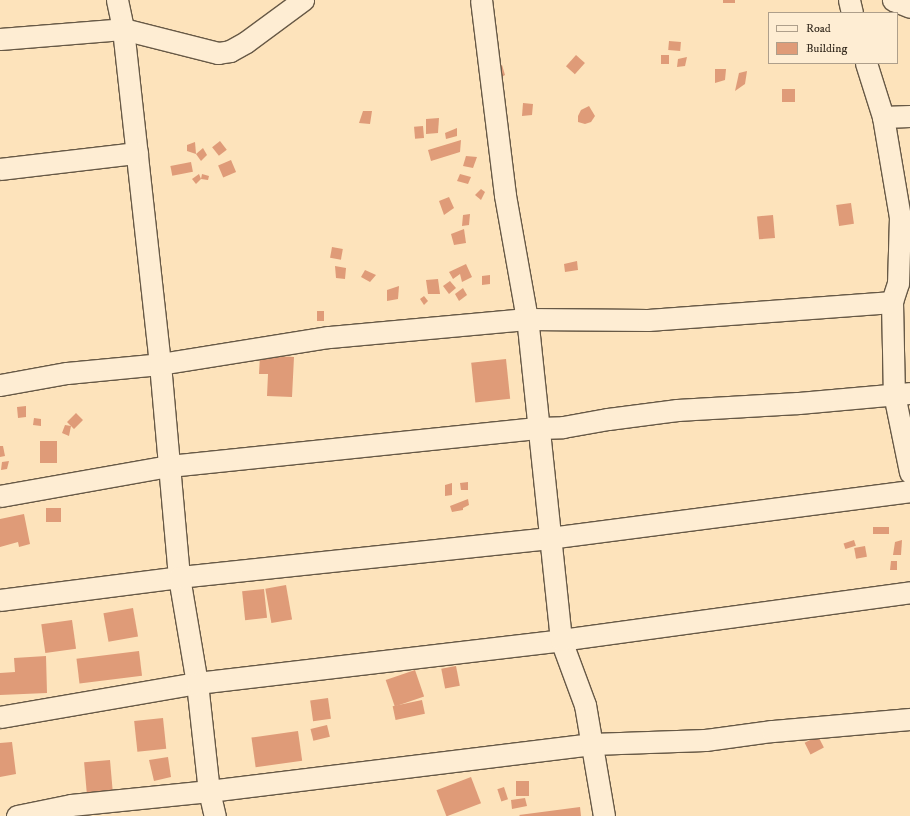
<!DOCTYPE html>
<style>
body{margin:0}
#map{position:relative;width:910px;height:816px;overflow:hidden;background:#fde3bb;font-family:"IM FELL DW Pica",serif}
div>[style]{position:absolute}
.building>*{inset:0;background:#df9b78;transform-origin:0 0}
.roads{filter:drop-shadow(1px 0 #675946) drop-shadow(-1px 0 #675946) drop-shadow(0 1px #675946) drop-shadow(0 -1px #675946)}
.minor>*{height:21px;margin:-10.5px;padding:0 10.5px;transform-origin:10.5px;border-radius:10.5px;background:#feedd3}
span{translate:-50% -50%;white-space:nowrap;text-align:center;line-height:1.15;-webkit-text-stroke:3px #feedd3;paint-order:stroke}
.legend{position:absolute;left:768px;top:12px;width:130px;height:52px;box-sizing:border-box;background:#feedd3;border:1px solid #ae9f8b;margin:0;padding:5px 7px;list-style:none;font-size:12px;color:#352b1f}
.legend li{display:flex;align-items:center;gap:8px;height:20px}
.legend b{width:20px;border:1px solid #ae9f8b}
</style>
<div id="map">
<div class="building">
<div style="left:723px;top:0;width:12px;height:3px"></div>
<div style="left:669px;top:41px;width:12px;height:9px;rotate:5deg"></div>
<div style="left:576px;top:55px;width:12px;height:15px;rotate:42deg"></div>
<div style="left:661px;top:55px;width:8px;height:9px"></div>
<div style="clip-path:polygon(687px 57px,685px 66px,677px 67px,678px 59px)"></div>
<div style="clip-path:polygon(502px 65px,505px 75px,498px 79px,495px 69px)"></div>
<div style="clip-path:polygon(715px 69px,726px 69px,725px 80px,715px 83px)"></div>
<div style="clip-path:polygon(747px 71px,745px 84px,735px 91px,739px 73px)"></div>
<div style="left:782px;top:89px;width:13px;height:13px"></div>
<div style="clip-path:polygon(523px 103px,533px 104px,532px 115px,522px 116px)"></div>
<div style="clip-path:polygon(589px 106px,595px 116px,591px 122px,585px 124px,578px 122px,578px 116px,581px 110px)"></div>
<div style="clip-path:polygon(363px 111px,372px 111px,370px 124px,359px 123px)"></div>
<div style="clip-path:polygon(439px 118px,438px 133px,426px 134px,426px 119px)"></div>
<div style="left:423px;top:126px;width:12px;height:9px;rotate:85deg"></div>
<div style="clip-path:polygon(457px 128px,457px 136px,446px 139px,445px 133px)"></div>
<div style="clip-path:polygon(461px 140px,460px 152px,431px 161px,428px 150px)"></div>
<div style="left:220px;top:141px;width:11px;height:10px;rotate:52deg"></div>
<div style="clip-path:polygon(195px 142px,196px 154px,187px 151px,187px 145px)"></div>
<div style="clip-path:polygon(203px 148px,207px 155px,201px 161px,196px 154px)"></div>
<div style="clip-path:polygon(466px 156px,477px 157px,473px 168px,463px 166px)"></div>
<div style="left:231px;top:160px;width:13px;height:14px;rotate:67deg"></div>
<div style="left:191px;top:162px;width:10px;height:21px;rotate:79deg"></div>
<div style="clip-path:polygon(199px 174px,201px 179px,196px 184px,192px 179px)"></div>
<div style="clip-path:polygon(202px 174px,209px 176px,208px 180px,201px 179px)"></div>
<div style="clip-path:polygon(460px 174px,471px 177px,468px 184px,457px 181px)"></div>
<div style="clip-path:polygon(481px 189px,485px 192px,481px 200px,475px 195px)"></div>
<div style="clip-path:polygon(449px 197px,454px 208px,444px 215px,439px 201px)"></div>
<div style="left:851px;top:203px;width:21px;height:15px;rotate:82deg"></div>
<div style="clip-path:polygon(470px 214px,469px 225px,462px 226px,463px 215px)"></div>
<div style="left:773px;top:215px;width:23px;height:16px;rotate:85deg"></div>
<div style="clip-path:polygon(464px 229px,466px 243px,454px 245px,451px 234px)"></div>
<div style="left:332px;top:247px;width:11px;height:11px;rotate:10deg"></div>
<div style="clip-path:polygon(577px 261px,578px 270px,565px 272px,564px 264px)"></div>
<div style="clip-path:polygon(466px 264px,472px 277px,462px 282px,460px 274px,453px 279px,449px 272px)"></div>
<div style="clip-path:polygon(335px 266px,346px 268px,345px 279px,336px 278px)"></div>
<div style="clip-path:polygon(365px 270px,376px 275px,370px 282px,361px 277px)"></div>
<div style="clip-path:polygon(490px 275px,490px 284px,482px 285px,482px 276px)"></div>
<div style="clip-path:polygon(438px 279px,440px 294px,428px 294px,426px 280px)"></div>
<div style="clip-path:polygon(450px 281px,456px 288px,449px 294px,443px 286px)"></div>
<div style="clip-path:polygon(399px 286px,398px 299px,387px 301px,387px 290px)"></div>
<div style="clip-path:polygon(463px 288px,467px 295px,459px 301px,455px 294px)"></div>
<div style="clip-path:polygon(424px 296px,428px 301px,424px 305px,420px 299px)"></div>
<div style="left:317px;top:311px;width:7px;height:10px"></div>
<div style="clip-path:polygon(260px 355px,294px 357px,292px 397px,267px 396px,268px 374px,259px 374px)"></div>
<div style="left:506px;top:359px;width:40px;height:35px;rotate:84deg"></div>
<div style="clip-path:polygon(26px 406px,26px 417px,18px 418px,17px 407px)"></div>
<div style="clip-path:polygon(76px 413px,83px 420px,74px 429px,71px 426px,69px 436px,62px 433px,65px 425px,71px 426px,67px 422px)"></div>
<div style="clip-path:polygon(34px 418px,41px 419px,41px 426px,33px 425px)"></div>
<div style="left:40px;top:441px;width:17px;height:22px"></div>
<div style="clip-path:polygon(0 446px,3px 446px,5px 456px,0 457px)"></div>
<div style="clip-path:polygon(9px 461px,7px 469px,1px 470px,2px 462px)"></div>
<div style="clip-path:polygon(468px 482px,468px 490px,461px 490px,460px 483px)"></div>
<div style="clip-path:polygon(452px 483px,452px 495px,445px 496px,445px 485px)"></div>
<div style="clip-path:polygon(468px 499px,469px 505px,463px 508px,463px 510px,452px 512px,450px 506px)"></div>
<div style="left:46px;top:508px;width:15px;height:14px"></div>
<div style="clip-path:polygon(24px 514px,30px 544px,19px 547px,18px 542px,0 547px,0 519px)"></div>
<div style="left:889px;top:527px;width:7px;height:16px;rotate:90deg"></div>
<div style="left:854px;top:540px;width:6px;height:11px;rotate:72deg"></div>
<div style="clip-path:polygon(902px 540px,901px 555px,893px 555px,895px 542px)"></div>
<div style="left:865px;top:546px;width:11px;height:11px;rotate:80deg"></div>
<div style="clip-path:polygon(891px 561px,897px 561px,897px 570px,890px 570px)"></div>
<div style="left:286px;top:585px;width:35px;height:21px;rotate:80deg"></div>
<div style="left:264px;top:589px;width:29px;height:22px;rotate:84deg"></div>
<div style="left:133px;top:608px;width:29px;height:30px;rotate:80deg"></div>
<div style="left:72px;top:620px;width:29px;height:31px;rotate:82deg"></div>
<div style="left:139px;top:651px;width:25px;height:63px;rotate:83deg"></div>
<div style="clip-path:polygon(46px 656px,47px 693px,0 695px,0 673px,15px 672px,14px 658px)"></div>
<div style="left:456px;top:666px;width:20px;height:15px;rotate:79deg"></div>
<div style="left:415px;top:670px;width:28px;height:31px;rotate:71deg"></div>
<div style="left:328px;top:698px;width:21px;height:18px;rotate:82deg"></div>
<div style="left:422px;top:700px;width:14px;height:30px;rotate:78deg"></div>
<div style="left:163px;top:718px;width:31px;height:29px;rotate:84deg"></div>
<div style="left:327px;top:725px;width:12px;height:17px;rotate:76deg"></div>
<div style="left:298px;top:731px;width:30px;height:47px;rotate:82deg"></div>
<div style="left:818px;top:736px;width:13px;height:15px;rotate:63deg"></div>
<div style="clip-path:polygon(12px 742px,16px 774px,0 777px,0 743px)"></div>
<div style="clip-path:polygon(168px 757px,171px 777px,154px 781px,149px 760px)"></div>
<div style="left:110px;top:760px;width:32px;height:26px;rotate:85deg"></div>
<div style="left:471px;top:777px;width:28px;height:37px;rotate:69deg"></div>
<div style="left:516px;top:781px;width:13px;height:15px"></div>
<div style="left:504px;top:787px;width:13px;height:7px;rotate:72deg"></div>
<div style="clip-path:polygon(525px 798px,527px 806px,512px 809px,511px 800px)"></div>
<div style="clip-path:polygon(580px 807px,581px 816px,520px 816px,519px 815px)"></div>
</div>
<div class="roads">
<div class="minor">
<div style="left:117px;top:0;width:30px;rotate:78deg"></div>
<div style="left:123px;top:29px;width:337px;rotate:83.7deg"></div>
<div style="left:160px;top:364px;width:214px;rotate:84.9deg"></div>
<div style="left:179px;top:577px;width:108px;rotate:80.4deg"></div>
<div style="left:197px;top:683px;width:109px;rotate:83.7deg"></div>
<div style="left:209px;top:791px;width:26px;rotate:77deg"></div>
<div style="left:849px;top:0;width:13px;rotate:77deg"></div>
<div style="left:893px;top:0;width:18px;rotate:22deg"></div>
<div style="left:0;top:39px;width:123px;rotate:-4.6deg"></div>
<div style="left:123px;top:29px;width:98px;rotate:14.2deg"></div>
<div style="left:218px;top:53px;width:12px;rotate:-9deg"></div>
<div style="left:230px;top:51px;width:18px;rotate:-29deg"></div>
<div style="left:246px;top:42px;width:71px;rotate:-36.4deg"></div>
<div style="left:866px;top:63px;width:57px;rotate:72.5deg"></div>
<div style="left:910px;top:116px;width:27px;rotate:178deg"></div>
<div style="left:883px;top:117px;width:101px;rotate:80.4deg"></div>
<div style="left:900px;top:217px;width:66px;rotate:91.7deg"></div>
<div style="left:898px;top:283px;width:20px;rotate:108deg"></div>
<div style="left:892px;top:302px;width:92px;rotate:88.8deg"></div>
<div style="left:894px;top:394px;width:80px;rotate:78.4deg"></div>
<div style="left:0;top:169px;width:138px;rotate:-6.7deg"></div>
<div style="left:0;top:385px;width:68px;rotate:-10.2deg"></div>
<div style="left:67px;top:373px;width:93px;rotate:-5.5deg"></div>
<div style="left:160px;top:364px;width:171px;rotate:-9.1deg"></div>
<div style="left:329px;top:337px;width:199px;rotate:-5.2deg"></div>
<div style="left:527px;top:319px;width:126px;rotate:-100.1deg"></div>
<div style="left:505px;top:195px;width:196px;rotate:-97deg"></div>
<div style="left:0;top:496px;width:172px;rotate:-10.1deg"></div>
<div style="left:169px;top:466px;width:372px;rotate:-5.9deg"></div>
<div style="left:539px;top:428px;width:24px;rotate:-2deg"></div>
<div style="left:563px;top:427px;width:46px;rotate:-10.1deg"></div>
<div style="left:608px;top:419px;width:70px;rotate:-7.4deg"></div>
<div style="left:677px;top:410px;width:121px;rotate:-3.3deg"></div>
<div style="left:798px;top:403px;width:112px;rotate:-5.1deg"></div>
<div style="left:0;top:600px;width:180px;rotate:-7.3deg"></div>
<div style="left:179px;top:577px;width:372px;rotate:-6deg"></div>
<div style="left:549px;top:538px;width:364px;rotate:-7.4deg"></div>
<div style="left:0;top:717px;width:200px;rotate:-9.8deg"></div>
<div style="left:197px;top:683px;width:367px;rotate:-6.7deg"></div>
<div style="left:561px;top:640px;width:352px;rotate:-7.8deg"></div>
<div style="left:17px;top:816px;width:55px;rotate:-11.5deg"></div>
<div style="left:71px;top:805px;width:139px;rotate:-5.8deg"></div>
<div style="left:209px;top:791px;width:386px;rotate:-7deg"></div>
<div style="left:592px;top:744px;width:113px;rotate:-2deg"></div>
<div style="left:705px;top:740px;width:68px;rotate:-7.7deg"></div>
<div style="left:772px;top:731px;width:139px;rotate:-5deg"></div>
<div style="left:604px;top:816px;width:113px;rotate:-99.7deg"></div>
<div style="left:585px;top:705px;width:69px;rotate:-110.3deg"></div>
<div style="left:561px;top:640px;width:323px;rotate:-96deg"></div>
<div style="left:527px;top:319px;width:121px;rotate:0.5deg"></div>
<div style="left:648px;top:320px;width:245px;rotate:-4.2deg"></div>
</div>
</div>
<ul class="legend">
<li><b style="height:5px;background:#feedd3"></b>Road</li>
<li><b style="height:11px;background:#df9b78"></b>Building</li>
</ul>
</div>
